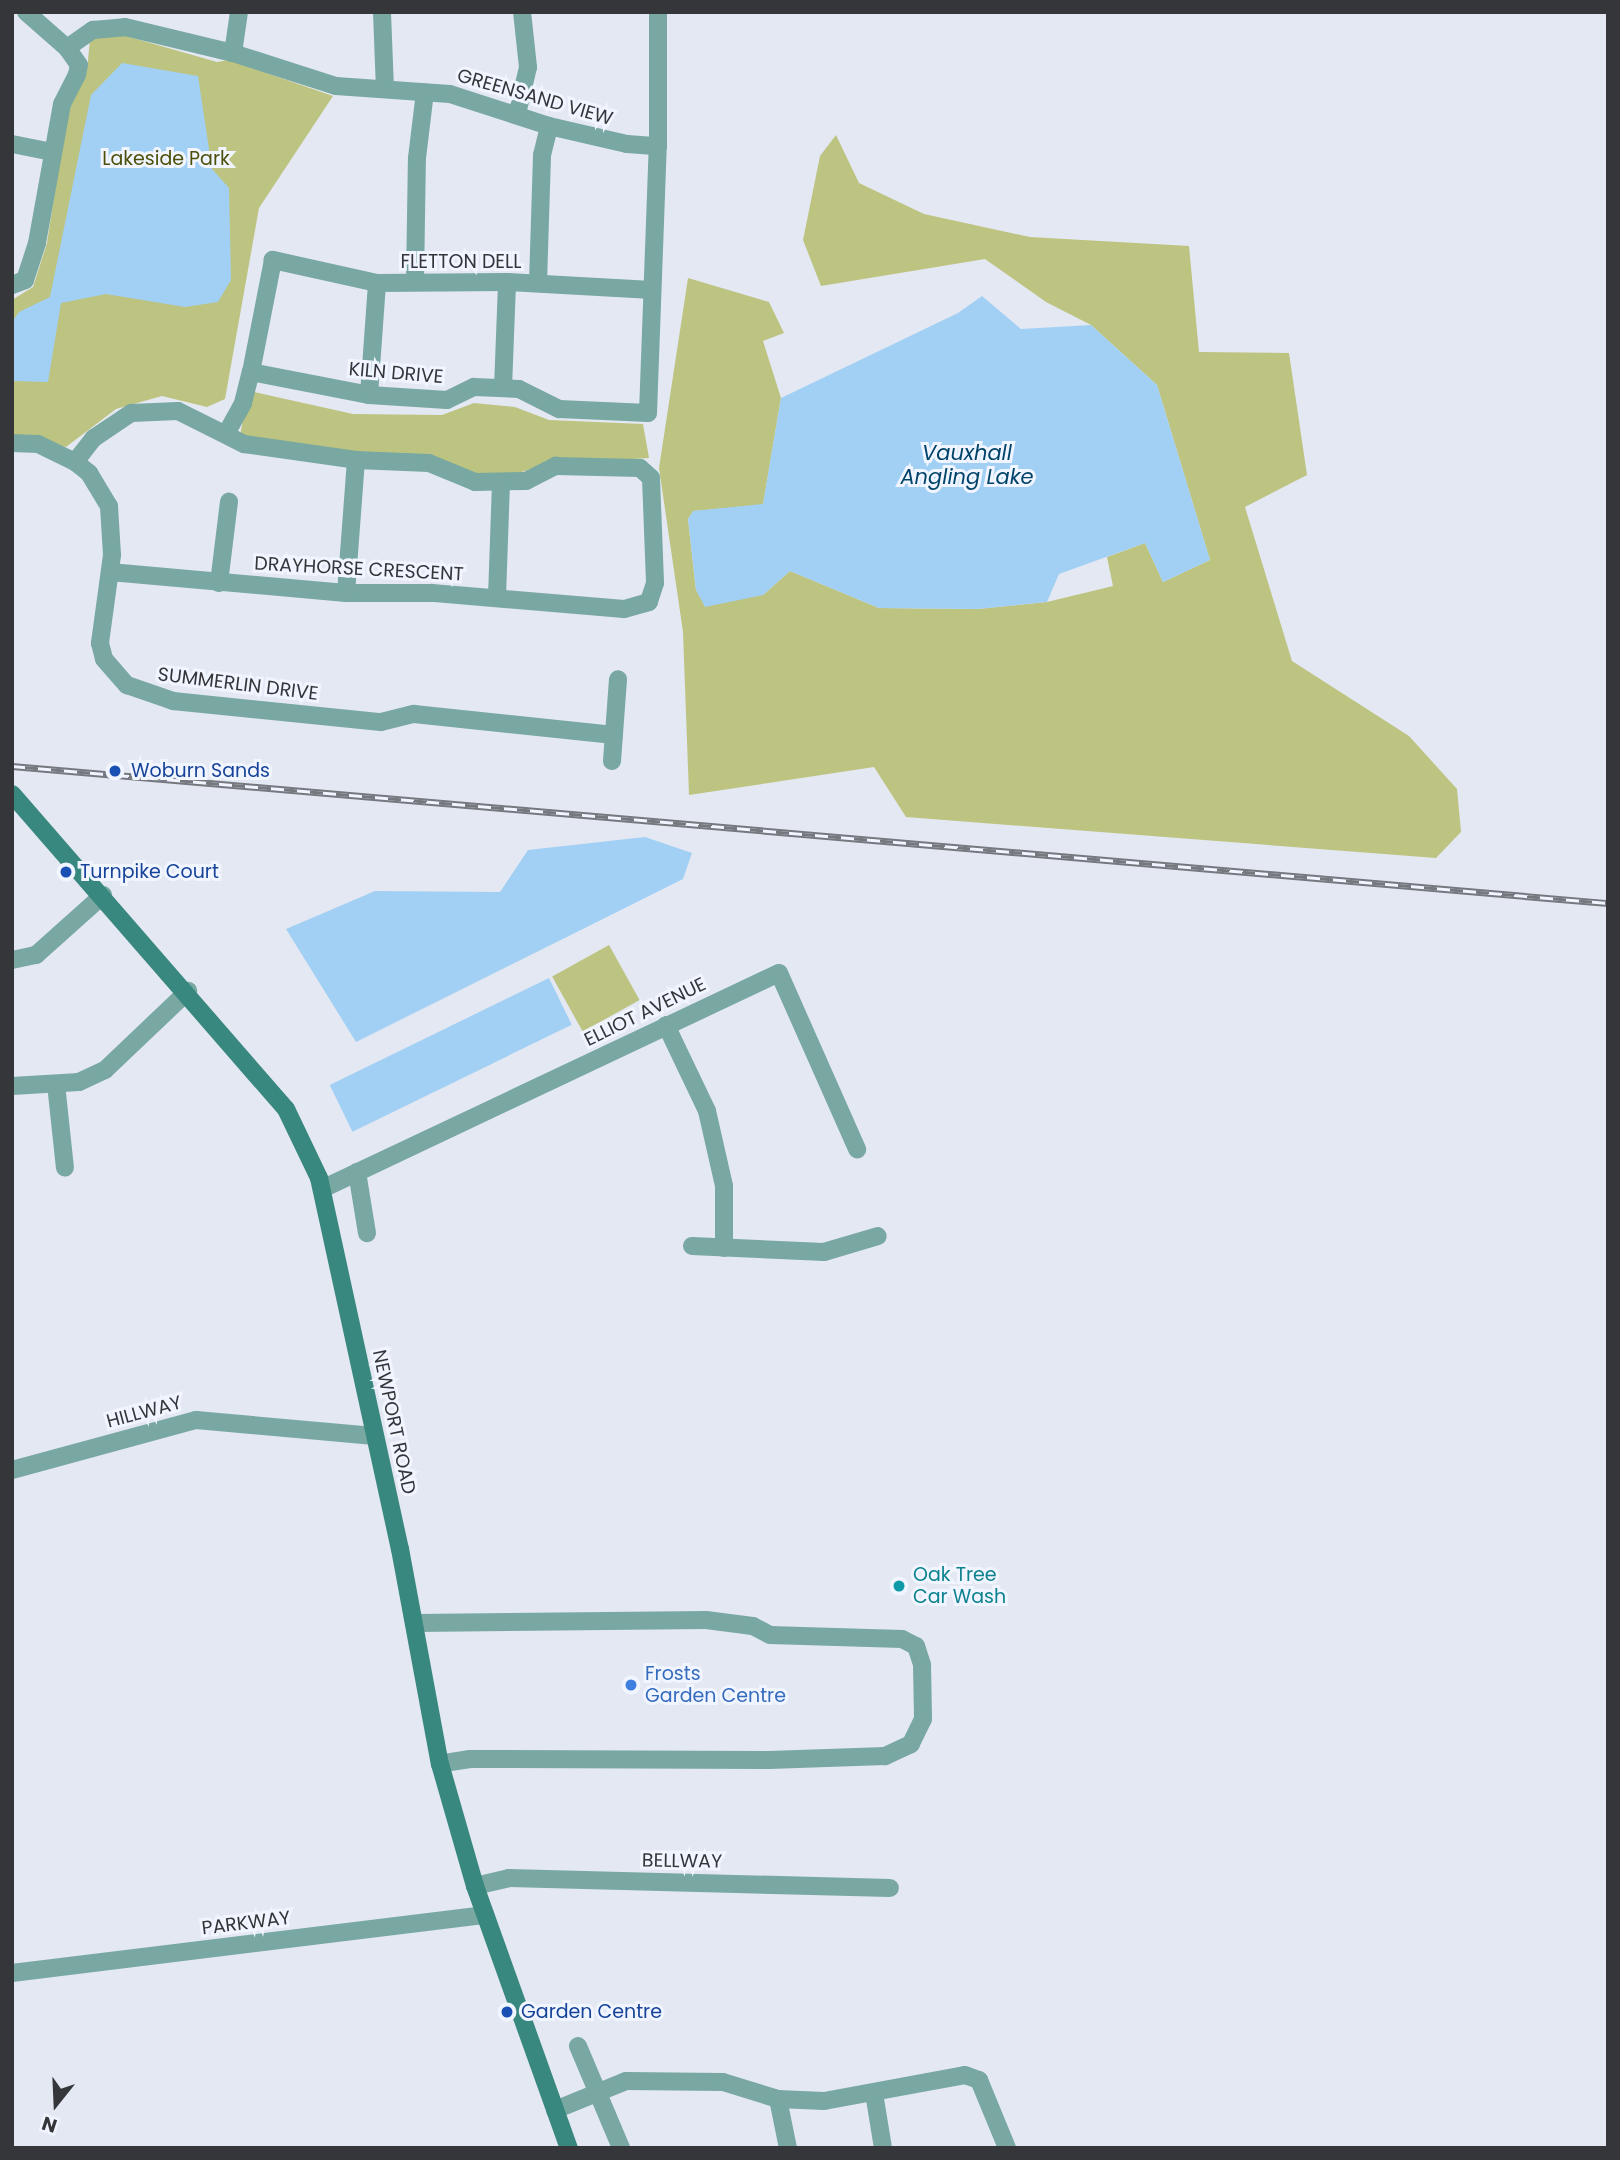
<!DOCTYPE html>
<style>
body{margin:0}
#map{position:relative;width:1620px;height:2160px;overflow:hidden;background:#e4e8f2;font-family:Poppins,sans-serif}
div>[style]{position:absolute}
.green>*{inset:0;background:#bdc481;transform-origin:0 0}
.water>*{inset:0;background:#a2d0f4;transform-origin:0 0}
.street>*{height:18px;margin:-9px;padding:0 9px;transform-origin:9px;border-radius:9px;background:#78a8a1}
.secondary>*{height:18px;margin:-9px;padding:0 9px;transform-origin:9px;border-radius:9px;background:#39887f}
.rail>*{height:7px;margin-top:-3.5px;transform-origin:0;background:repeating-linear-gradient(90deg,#f1f5ff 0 13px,#75787e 0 26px);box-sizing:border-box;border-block:2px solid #75787e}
.dots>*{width:19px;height:19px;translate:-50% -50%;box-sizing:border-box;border:4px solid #f1f5ff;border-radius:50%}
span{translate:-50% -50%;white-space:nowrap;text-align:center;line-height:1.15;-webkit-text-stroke:6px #f1f5ff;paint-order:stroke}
.street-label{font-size:19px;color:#34363a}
.park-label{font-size:19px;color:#4c500a}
.transit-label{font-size:19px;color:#164399}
.left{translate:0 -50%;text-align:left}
.culture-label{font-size:19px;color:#0d838f}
.shop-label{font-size:19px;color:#366cbe}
.water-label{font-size:21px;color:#01446a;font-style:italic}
.frame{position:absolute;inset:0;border:14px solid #34363a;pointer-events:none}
.north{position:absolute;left:21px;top:2069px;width:70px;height:70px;-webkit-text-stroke:5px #f1f5ff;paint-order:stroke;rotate:198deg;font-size:19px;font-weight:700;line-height:28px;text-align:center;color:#34363a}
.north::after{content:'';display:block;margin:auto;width:24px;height:32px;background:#34363a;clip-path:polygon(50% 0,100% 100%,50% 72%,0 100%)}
</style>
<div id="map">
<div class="green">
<div style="clip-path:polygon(105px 30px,217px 62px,229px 60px,333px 96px,259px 208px,225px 399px,207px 407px,162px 396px,116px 409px,66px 447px,12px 434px,12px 300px,33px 287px,47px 243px,68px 106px,87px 71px,90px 39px)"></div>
<div style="clip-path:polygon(836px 135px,859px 183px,924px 214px,1030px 237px,1189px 246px,1199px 352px,1289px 353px,1307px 475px,1245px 507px,1292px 661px,1409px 736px,1457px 789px,1461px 832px,1436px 858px,906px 817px,874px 767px,689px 795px,683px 632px,659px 468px,688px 278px,769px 302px,784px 333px,763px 341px,781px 398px,763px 505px,694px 511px,688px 519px,696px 590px,763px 595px,790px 571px,879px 608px,977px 609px,1047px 602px,1113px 586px,1107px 557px,1145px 543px,1163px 582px,1210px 560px,1157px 385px,1091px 325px,1046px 302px,985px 259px,821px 286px,803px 240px,820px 156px)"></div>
<div style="clip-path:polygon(249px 391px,353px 414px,442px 415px,474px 403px,515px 407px,549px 420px,643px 424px,649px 458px,544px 465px,506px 477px,480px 479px,240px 435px)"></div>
<div style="left:609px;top:945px;width:63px;height:65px;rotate:61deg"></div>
</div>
<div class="water">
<div style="clip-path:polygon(122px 63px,198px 76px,212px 169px,229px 188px,231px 280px,218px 302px,185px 307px,106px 294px,61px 303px,48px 382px,13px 381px,12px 322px,19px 312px,50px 297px,91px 95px)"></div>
<div style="clip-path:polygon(982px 296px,1021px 329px,1091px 325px,1157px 385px,1210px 560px,1163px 582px,1145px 543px,1059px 574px,1047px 602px,977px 609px,879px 608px,790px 571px,763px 595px,705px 607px,696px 590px,688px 519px,693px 511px,763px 504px,781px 398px,958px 313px)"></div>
<div style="clip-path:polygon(645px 837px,692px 853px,683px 879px,356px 1042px,286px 929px,375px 891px,500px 892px,528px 850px)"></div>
<div style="left:549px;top:978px;width:52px;height:244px;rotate:64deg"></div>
</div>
<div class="street">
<div style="left:26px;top:12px;width:55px;rotate:41.3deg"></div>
<div style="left:382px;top:12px;width:77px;rotate:87.8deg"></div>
<div style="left:233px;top:53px;width:41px;rotate:-81.7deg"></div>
<div style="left:517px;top:114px;width:48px;rotate:-76.8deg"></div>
<div style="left:528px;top:67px;width:55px;rotate:-96.2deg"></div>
<div style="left:12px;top:144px;width:41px;rotate:11.3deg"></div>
<div style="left:415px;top:281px;width:123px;rotate:-89.1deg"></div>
<div style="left:417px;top:158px;width:66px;rotate:-83.1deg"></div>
<div style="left:538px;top:283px;width:128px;rotate:-88.2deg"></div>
<div style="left:542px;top:155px;width:30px;rotate:-76deg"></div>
<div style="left:12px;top:285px;width:14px;rotate:-21deg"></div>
<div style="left:25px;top:280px;width:39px;rotate:-72deg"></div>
<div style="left:37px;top:243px;width:141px;rotate:-79.8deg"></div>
<div style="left:62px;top:104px;width:33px;rotate:-63deg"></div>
<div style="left:77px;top:75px;width:10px;rotate:-79deg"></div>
<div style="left:79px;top:65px;width:21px;rotate:-125deg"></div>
<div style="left:67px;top:48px;width:32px;rotate:-35deg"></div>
<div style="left:93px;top:30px;width:32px;rotate:-5deg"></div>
<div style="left:125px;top:27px;width:111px;rotate:13.5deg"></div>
<div style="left:233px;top:53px;width:108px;rotate:17.8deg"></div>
<div style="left:336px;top:86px;width:114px;rotate:4deg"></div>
<div style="left:450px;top:94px;width:104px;rotate:17.9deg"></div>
<div style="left:549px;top:126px;width:80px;rotate:13deg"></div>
<div style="left:627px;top:144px;width:31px;rotate:4deg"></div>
<div style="left:652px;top:290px;width:145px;rotate:-176.8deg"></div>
<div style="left:507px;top:282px;width:130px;rotate:179.6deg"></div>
<div style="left:377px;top:283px;width:107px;rotate:-167.5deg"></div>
<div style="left:273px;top:260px;width:114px;rotate:101.1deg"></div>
<div style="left:251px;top:372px;width:120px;rotate:11deg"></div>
<div style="left:369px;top:395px;width:78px;rotate:3.7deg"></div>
<div style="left:447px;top:400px;width:30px;rotate:-26deg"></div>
<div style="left:474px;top:387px;width:45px;rotate:2.5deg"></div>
<div style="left:519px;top:389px;width:45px;rotate:26.6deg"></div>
<div style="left:559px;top:409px;width:89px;rotate:2.6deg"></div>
<div style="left:648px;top:413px;width:267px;rotate:-87.9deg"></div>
<div style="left:658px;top:146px;width:134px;rotate:-90deg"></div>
<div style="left:503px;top:388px;width:106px;rotate:-87.8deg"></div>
<div style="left:369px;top:395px;width:112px;rotate:-85.9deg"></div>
<div style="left:226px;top:434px;width:35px;rotate:-61deg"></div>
<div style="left:243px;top:403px;width:32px;rotate:-76deg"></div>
<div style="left:12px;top:443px;width:26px;rotate:2deg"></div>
<div style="left:38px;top:444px;width:41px;rotate:25.9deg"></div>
<div style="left:75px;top:462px;width:18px;rotate:38deg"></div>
<div style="left:89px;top:473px;width:39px;rotate:59deg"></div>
<div style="left:109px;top:506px;width:49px;rotate:86.5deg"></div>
<div style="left:112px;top:555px;width:89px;rotate:97.8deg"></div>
<div style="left:100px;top:643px;width:16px;rotate:76deg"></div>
<div style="left:104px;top:659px;width:35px;rotate:49deg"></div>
<div style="left:127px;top:685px;width:49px;rotate:19.2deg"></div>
<div style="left:173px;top:701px;width:209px;rotate:5.8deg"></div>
<div style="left:381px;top:722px;width:34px;rotate:-14deg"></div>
<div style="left:414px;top:714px;width:201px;rotate:6deg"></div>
<div style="left:75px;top:462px;width:31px;rotate:-52deg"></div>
<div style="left:94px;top:438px;width:45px;rotate:-34deg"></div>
<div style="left:131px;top:413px;width:47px;rotate:-2.4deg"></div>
<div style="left:178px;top:411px;width:74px;rotate:26.6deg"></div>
<div style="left:244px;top:444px;width:113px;rotate:8.1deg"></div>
<div style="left:356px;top:460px;width:73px;rotate:2.4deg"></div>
<div style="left:429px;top:463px;width:50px;rotate:22.4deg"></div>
<div style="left:475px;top:482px;width:51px;rotate:-1.1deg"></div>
<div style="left:526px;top:481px;width:34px;rotate:-27deg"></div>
<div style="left:556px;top:466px;width:84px;rotate:1.4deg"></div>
<div style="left:640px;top:468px;width:15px;rotate:42deg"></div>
<div style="left:651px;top:478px;width:105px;rotate:87.8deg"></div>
<div style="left:655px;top:583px;width:20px;rotate:108deg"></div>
<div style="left:649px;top:602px;width:26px;rotate:164deg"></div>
<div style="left:624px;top:609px;width:193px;rotate:-175.2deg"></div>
<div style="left:432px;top:593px;width:86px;rotate:180deg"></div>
<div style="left:346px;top:593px;width:237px;rotate:-174.9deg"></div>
<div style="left:219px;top:583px;width:82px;rotate:-83deg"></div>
<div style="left:346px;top:593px;width:133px;rotate:-85.7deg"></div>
<div style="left:497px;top:597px;width:114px;rotate:-88deg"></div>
<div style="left:612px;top:761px;width:82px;rotate:-85.8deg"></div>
<div style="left:12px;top:960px;width:25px;rotate:-12deg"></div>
<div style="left:36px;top:955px;width:90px;rotate:-41.8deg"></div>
<div style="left:666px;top:1025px;width:95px;rotate:64.5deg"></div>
<div style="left:707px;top:1111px;width:77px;rotate:77.2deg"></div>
<div style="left:724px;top:1186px;width:62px;rotate:90deg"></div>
<div style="left:56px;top:1084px;width:84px;rotate:83.9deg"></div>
<div style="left:12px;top:1086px;width:67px;rotate:-3.4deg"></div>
<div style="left:79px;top:1082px;width:29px;rotate:-25deg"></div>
<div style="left:105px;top:1070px;width:115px;rotate:-43.6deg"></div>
<div style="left:357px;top:1172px;width:62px;rotate:80.7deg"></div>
<div style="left:322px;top:1189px;width:505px;rotate:-25.3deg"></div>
<div style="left:779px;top:973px;width:193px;rotate:66.1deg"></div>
<div style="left:692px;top:1246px;width:132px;rotate:2.6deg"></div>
<div style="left:824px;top:1252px;width:56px;rotate:-16.5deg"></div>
<div style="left:12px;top:1470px;width:191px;rotate:-15.2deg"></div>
<div style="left:196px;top:1420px;width:179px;rotate:5.1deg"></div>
<div style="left:415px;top:1623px;width:291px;rotate:-0.6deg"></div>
<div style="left:706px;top:1620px;width:47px;rotate:7.3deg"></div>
<div style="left:753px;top:1626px;width:19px;rotate:28deg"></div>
<div style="left:770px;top:1635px;width:132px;rotate:1.7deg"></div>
<div style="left:902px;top:1639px;width:16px;rotate:27deg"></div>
<div style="left:916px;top:1646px;width:20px;rotate:72deg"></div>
<div style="left:922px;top:1665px;width:54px;rotate:88.9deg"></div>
<div style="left:923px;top:1719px;width:28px;rotate:116deg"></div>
<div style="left:911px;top:1744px;width:29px;rotate:155deg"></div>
<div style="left:885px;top:1756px;width:116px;rotate:178deg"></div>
<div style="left:769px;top:1760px;width:299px;rotate:-179.8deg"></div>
<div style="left:470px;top:1759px;width:30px;rotate:171deg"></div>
<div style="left:475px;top:1886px;width:35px;rotate:-13deg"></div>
<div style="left:509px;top:1878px;width:381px;rotate:1.5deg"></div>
<div style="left:12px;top:1973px;width:477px;rotate:-7deg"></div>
<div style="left:578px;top:2046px;width:111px;rotate:67.1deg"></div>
<div style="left:874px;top:2093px;width:56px;rotate:80.7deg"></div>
<div style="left:778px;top:2099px;width:50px;rotate:78.5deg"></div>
<div style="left:555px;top:2110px;width:77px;rotate:-22.2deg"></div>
<div style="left:626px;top:2081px;width:97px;rotate:0.6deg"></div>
<div style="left:723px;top:2082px;width:58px;rotate:17.2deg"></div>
<div style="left:778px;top:2099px;width:46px;rotate:2.5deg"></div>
<div style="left:824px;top:2101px;width:143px;rotate:-10.4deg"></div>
<div style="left:965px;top:2075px;width:15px;rotate:20deg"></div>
<div style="left:979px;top:2080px;width:74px;rotate:67.6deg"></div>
</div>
<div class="secondary">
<div style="left:12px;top:794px;width:417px;rotate:49deg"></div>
<div style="left:286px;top:1109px;width:76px;rotate:64.4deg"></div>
<div style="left:319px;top:1178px;width:380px;rotate:77.7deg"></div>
<div style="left:400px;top:1549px;width:219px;rotate:79.5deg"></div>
<div style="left:440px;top:1764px;width:127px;rotate:74deg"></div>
<div style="left:475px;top:1886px;width:278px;rotate:70.3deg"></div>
</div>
<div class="rail">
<div style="left:12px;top:766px;width:1602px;rotate:4.91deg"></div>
</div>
<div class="dots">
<div style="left:115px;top:771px;background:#1a4fb4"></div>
<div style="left:66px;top:872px;background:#1a4fb4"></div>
<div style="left:899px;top:1586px;background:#0f9aa8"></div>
<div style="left:631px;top:1685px;background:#3f7fe0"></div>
<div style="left:507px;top:2012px;background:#1a4fb4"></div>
</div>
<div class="street-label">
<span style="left:535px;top:97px;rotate:16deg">GREENSAND VIEW</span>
<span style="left:461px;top:262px">FLETTON DELL</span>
<span style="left:396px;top:373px;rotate:5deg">KILN DRIVE</span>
<span style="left:359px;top:569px;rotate:3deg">DRAYHORSE CRESCENT</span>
<span style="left:238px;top:684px;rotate:7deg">SUMMERLIN DRIVE</span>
<span style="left:645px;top:1012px;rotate:-26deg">ELLIOT AVENUE</span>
<span style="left:144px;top:1412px;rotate:-15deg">HILLWAY</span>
<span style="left:394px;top:1422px;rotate:78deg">NEWPORT ROAD</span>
<span style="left:682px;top:1861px;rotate:1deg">BELLWAY</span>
<span style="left:246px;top:1923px;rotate:-7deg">PARKWAY</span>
</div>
<div class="park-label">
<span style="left:166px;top:159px">Lakeside Park</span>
</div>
<div class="transit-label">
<span class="left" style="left:131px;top:771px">Woburn Sands</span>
<span class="left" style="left:80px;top:872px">Turnpike Court</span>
<span class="left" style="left:521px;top:2012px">Garden Centre</span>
</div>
<div class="culture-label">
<span class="left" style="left:913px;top:1586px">Oak Tree<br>Car Wash</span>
</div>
<div class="shop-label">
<span class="left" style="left:645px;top:1685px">Frosts<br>Garden Centre</span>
</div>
<div class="water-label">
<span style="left:967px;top:465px">Vauxhall<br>Angling Lake</span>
</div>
<div class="frame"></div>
<div class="north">N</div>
</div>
